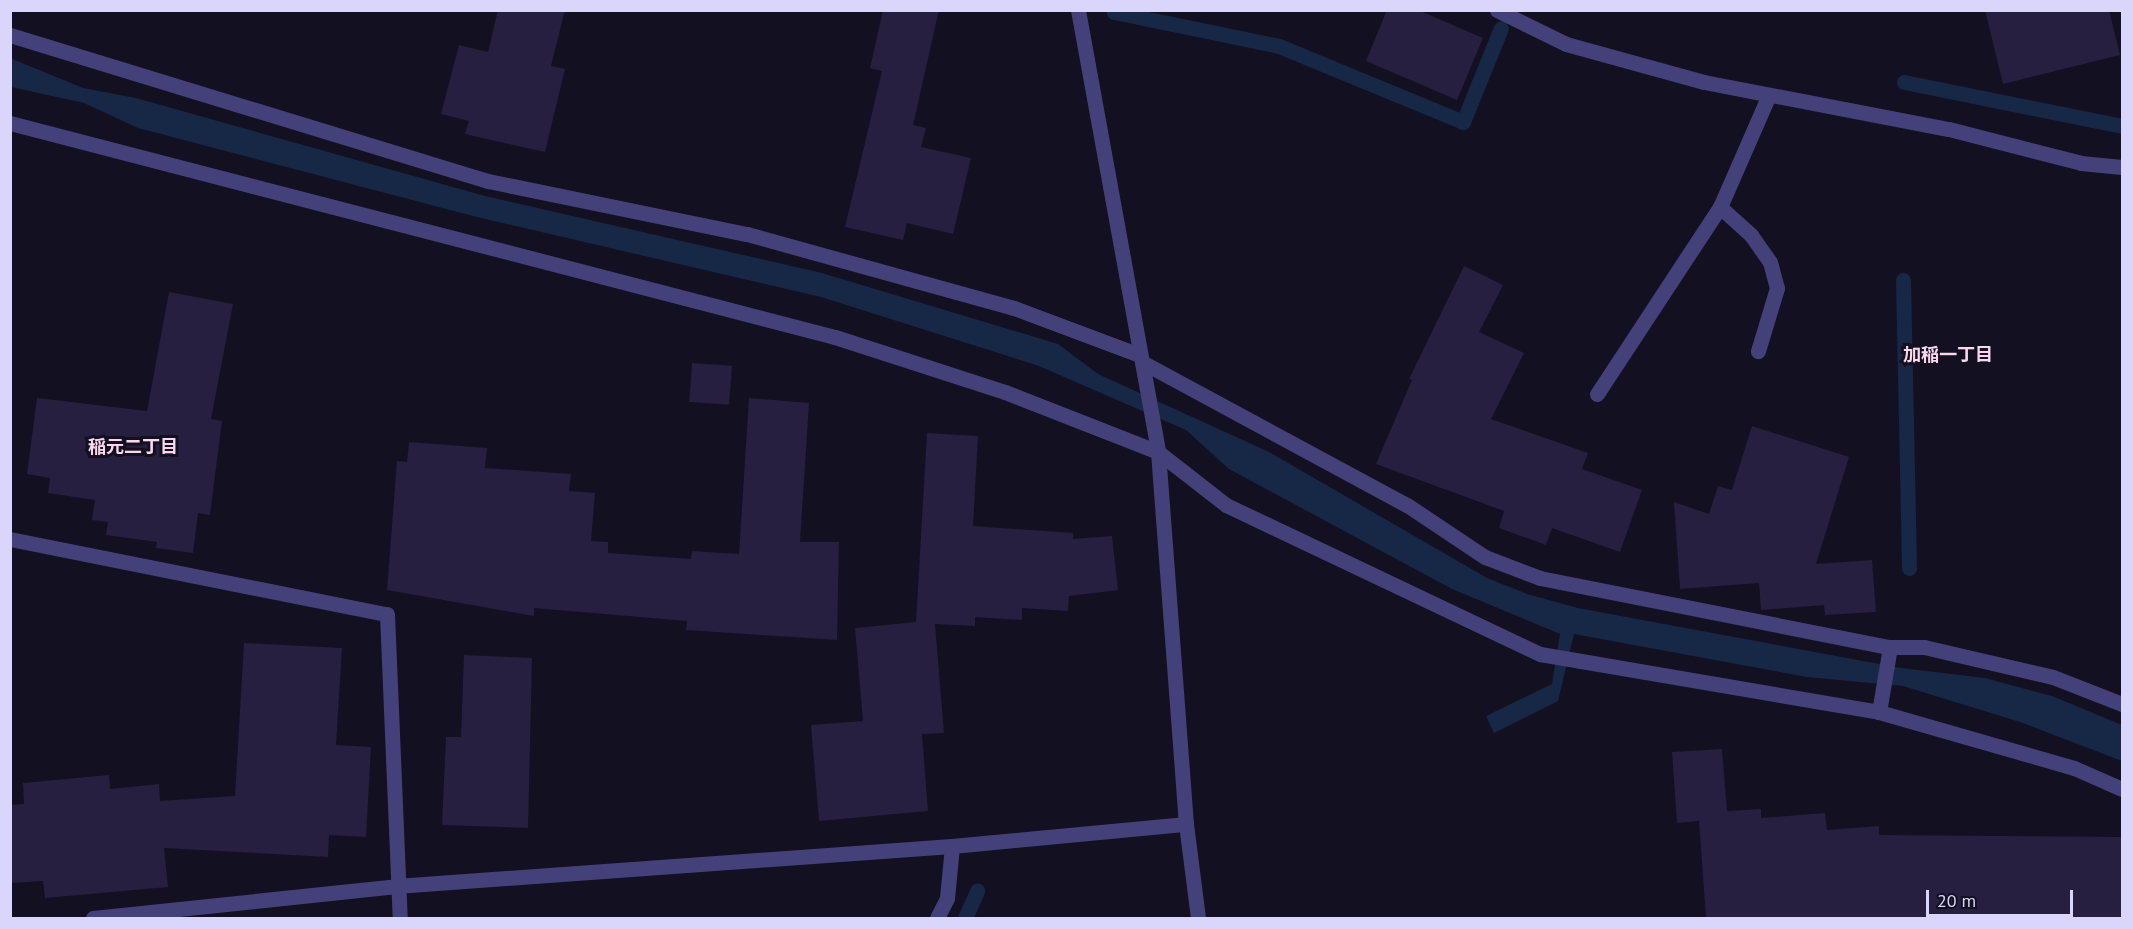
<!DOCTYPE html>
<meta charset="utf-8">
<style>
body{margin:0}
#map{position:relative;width:2133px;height:929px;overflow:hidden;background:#131021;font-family:"PT Sans","Noto Sans JP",sans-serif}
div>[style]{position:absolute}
.water>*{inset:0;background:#162845}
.stream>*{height:15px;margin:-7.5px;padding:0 7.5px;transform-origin:7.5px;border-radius:7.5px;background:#162845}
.building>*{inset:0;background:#261f3f;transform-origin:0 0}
.minor>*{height:15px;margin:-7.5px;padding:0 7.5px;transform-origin:7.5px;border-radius:7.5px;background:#44417a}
span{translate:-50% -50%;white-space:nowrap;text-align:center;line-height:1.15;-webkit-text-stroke:6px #131021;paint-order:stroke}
.neighbourhood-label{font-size:18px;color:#fad7ed;font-weight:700}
.frame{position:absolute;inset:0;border:12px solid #dad5fa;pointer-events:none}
.scale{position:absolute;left:1926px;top:890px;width:147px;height:27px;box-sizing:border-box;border:3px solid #dad5fa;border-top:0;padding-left:8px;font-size:18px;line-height:21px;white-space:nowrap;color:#dad5fa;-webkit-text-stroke:4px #131021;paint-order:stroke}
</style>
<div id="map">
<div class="water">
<div style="clip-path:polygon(10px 58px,83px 88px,136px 98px,485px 196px,822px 273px,1058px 344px,1098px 374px,1269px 452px,1487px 578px,1527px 594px,1578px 608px,1901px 668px,1985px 678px,2052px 696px,2122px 725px,2122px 761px,2020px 722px,1903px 686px,1807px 677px,1574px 634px,1558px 701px,1494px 733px,1486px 716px,1552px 684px,1560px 634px,1452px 589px,1229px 469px,1186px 430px,1039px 366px,821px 297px,477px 217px,138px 128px,84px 103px,11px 87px)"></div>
</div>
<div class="stream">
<div style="left:1114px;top:12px;width:168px;rotate:11.6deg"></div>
<div style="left:1279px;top:46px;width:199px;rotate:22.4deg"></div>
<div style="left:1463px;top:122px;width:101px;rotate:-68deg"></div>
<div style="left:1904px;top:82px;width:222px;rotate:11.4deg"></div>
<div style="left:1903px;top:280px;width:288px;rotate:88.8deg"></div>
<div style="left:965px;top:918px;width:30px;rotate:-66deg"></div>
</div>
<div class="building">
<div style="clip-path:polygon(498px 10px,565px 10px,551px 66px,565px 69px,545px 152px,465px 134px,469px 121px,441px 114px,459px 45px,488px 52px)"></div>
<div style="clip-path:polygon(883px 10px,939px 10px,913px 125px,926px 128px,921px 147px,971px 158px,953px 234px,907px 223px,903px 240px,845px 227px,882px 71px,870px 68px)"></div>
<div style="clip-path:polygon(1387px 10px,1418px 10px,1483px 38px,1457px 100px,1366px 61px)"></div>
<div style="clip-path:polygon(1985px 10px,2109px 10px,2120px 55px,2003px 84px)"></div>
<div style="clip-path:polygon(1464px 266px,1503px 285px,1479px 332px,1524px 353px,1491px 419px,1588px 453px,1582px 469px,1642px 490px,1620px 552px,1552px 528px,1546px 545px,1499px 528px,1504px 511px,1376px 464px,1412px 380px,1409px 379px)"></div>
<div style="clip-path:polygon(169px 292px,233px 304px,211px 419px,222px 421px,210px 515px,198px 513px,193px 553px,156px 548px,157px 542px,106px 535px,108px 522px,92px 520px,95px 500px,48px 493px,50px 478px,27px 474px,37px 398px,147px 411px)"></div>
<div style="left:692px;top:363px;width:40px;height:39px;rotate:4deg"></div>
<div style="clip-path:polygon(749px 398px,809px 403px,800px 542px,839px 542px,837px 640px,686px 630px,687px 621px,534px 608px,534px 616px,387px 590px,397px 461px,407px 462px,409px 442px,487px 448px,485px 468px,571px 474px,569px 491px,595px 493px,591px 541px,608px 542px,608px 553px,691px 559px,692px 551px,739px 554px)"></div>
<div style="clip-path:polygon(1752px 426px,1849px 457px,1816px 564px,1872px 560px,1876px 612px,1825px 615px,1824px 605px,1761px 610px,1759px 583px,1680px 589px,1674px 502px,1709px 514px,1718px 486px,1732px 490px)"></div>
<div style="clip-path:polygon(927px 433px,978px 436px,973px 526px,1073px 533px,1073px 539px,1112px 536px,1118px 590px,1069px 596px,1068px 611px,1022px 608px,1022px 620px,975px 617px,975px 626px,935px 624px,944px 733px,922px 734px,928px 811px,819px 821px,811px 725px,863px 721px,855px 628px,916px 622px)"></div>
<div style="clip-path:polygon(244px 643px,342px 648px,336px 745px,371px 747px,366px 837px,329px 835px,328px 857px,164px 848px,168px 887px,45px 898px,43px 881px,10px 883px,10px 805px,24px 804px,23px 783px,109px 775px,110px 789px,159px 784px,160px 801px,235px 796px)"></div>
<div style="clip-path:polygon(464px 655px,532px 658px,528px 828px,442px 825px,446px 737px,461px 737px)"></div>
<div style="clip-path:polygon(1722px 749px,1727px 811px,1761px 809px,1761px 818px,1825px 813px,1827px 830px,1879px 826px,1879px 835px,2122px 837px,2122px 918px,1706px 918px,1699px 821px,1677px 823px,1672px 752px)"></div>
</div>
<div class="minor">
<div style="left:1078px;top:10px;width:449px;rotate:79.7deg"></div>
<div style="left:1158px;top:452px;width:373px;rotate:85.7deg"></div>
<div style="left:1186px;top:824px;width:95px;rotate:82.7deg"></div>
<div style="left:1497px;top:10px;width:77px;rotate:26.2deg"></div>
<div style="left:1566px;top:44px;width:143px;rotate:15.4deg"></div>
<div style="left:1704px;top:82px;width:249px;rotate:10.9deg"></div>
<div style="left:1949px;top:129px;width:136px;rotate:14.4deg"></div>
<div style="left:2081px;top:163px;width:41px;rotate:5.6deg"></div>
<div style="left:10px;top:35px;width:500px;rotate:17deg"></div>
<div style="left:488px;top:181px;width:264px;rotate:11.6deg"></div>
<div style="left:747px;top:234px;width:277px;rotate:15.5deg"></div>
<div style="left:1014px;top:308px;width:134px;rotate:20.5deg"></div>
<div style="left:10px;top:123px;width:852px;rotate:14.54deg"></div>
<div style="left:835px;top:337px;width:179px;rotate:17.9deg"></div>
<div style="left:1005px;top:392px;width:164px;rotate:21.4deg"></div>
<div style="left:1158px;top:452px;width:86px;rotate:37.9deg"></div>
<div style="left:1226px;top:505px;width:348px;rotate:25.4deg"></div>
<div style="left:1540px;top:654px;width:344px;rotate:9.7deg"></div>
<div style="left:1879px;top:712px;width:203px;rotate:16deg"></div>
<div style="left:2074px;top:768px;width:52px;rotate:23.6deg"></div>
<div style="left:1720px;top:207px;width:42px;rotate:42.1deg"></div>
<div style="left:1751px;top:235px;width:33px;rotate:55deg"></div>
<div style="left:1770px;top:262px;width:27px;rotate:75deg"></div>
<div style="left:1777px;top:288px;width:66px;rotate:106.8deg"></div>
<div style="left:1142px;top:362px;width:301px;rotate:28.4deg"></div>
<div style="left:1407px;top:505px;width:94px;rotate:33.7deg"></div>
<div style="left:1485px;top:557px;width:59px;rotate:20.9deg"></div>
<div style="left:1540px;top:578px;width:357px;rotate:11.2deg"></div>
<div style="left:1597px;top:394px;width:224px;rotate:-56.7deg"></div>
<div style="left:1720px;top:207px;width:122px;rotate:-66.4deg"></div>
<div style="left:10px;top:539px;width:384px;rotate:11.3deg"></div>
<div style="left:387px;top:614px;width:304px;rotate:87.6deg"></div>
<div style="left:1879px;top:712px;width:66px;rotate:-80.4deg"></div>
<div style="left:1890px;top:647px;width:34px"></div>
<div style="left:1924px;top:647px;width:132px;rotate:13.1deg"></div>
<div style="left:2053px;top:677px;width:74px;rotate:21.4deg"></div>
<div style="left:93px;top:918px;width:305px;rotate:-6deg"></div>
<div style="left:396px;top:886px;width:557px;rotate:-4.11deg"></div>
<div style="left:952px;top:846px;width:235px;rotate:-5.4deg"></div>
<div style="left:937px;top:918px;width:22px;rotate:-63deg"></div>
<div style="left:947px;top:898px;width:52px;rotate:-84.5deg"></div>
</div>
<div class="neighbourhood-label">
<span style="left:1948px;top:355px">加稲一丁目</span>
<span style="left:133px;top:447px">稲元二丁目</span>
</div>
<div class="frame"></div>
<div class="scale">20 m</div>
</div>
